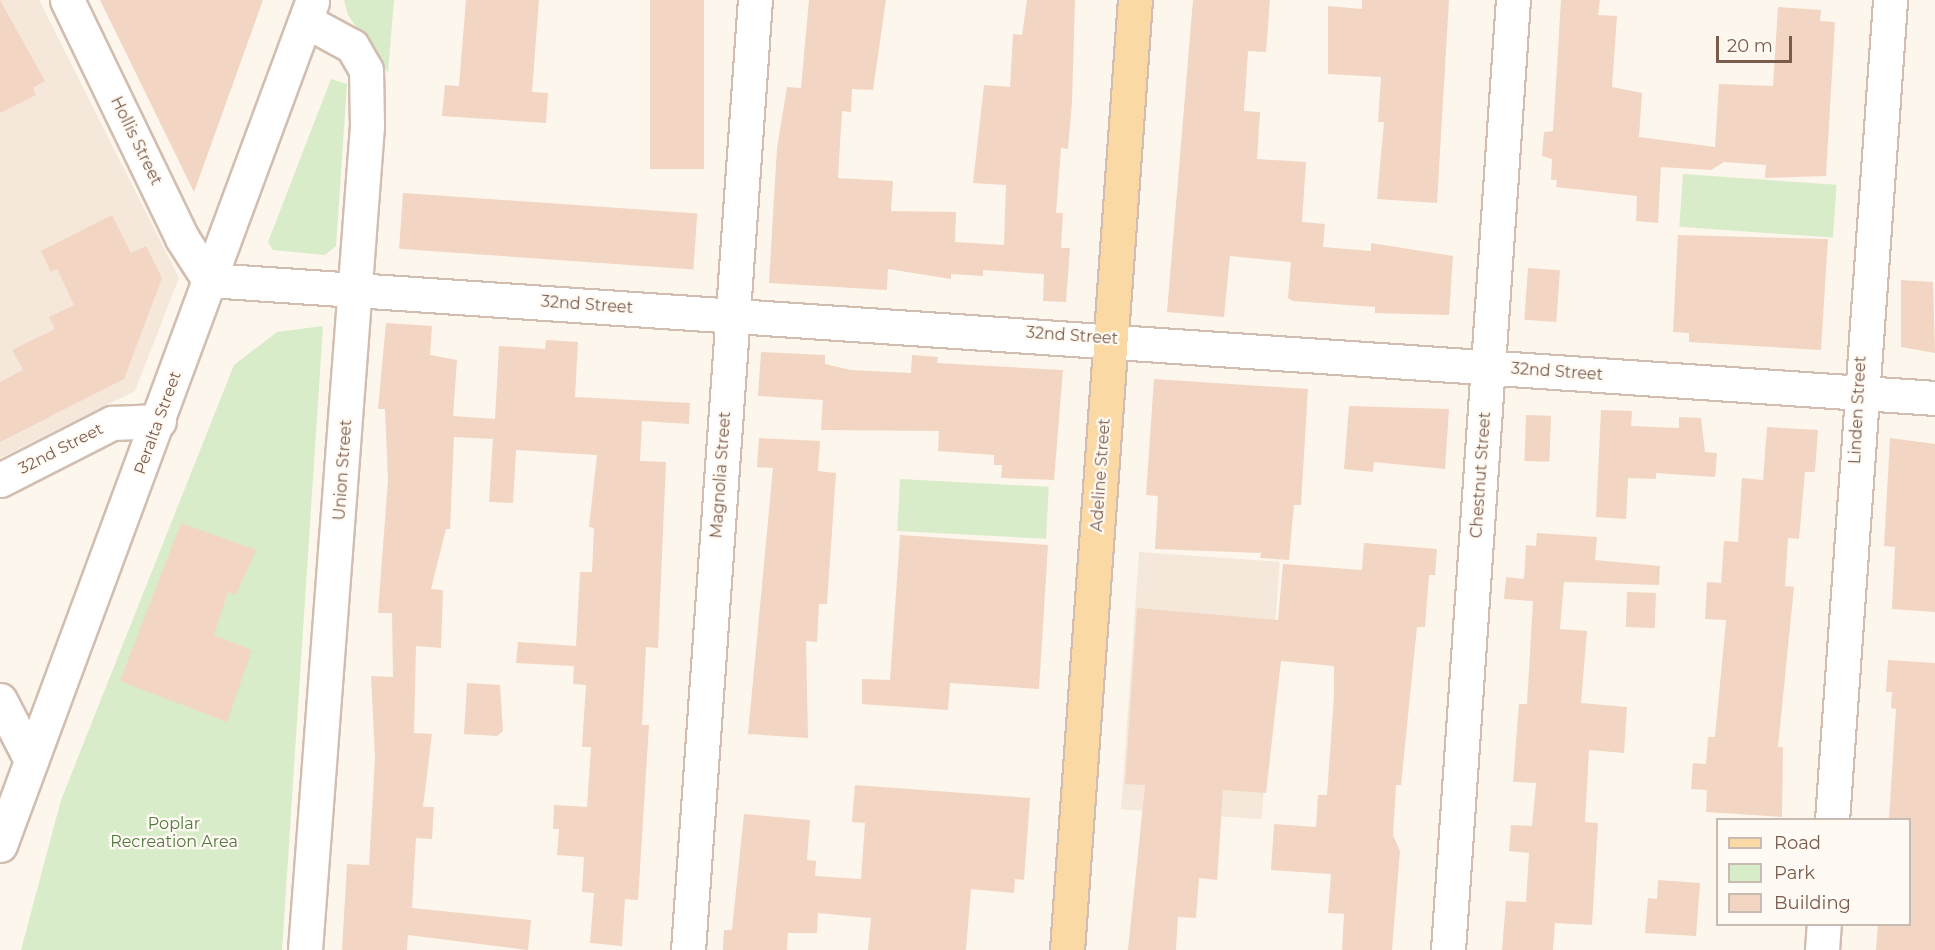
<!DOCTYPE html>
<style>
body{margin:0}
#map{position:relative;width:1935px;height:950px;overflow:hidden;background:#fdf6ec;font-family:Montserrat,sans-serif}
div>[style]{position:absolute}
.residential>*{inset:0;background:#f5e8da;transform-origin:0 0}
.green>*{inset:0;background:#d8ecc9;transform-origin:0 0}
.building>*{inset:0;background:#f3d5c3;transform-origin:0 0}
.roads{filter:drop-shadow(2px 0 #d1beb0) drop-shadow(-2px 0 #d1beb0) drop-shadow(0 2px #d1beb0) drop-shadow(0 -2px #d1beb0)}
.minor>*{height:33px;margin:-16.5px;padding:0 16.5px;transform-origin:16.5px;border-radius:16.5px;background:#fff}
.major>*{height:33px;margin:-16.5px;padding:0 16.5px;transform-origin:16.5px;border-radius:16.5px;background:#fbd9a5}
span{translate:-50% -50%;white-space:nowrap;text-align:center;line-height:1.15;-webkit-text-stroke:4.5px #fffaf3;paint-order:stroke}
.street-label{font-size:16px;color:#7a5c4d}
.park-label{font-size:16px;color:#537a41}
.legend{position:absolute;left:1716px;top:818px;width:195px;height:108px;box-sizing:border-box;background:#fffaf3;border:2px solid #cabbb1;margin:0;padding:8px 10px;list-style:none;font-size:18px;color:#7a5c4d}
.legend li{display:flex;align-items:center;gap:12px;height:30px}
.legend b{width:30px;border:2px solid #cabbb1}
.scale{position:absolute;left:1716px;top:36px;width:76px;height:27px;box-sizing:border-box;border:3px solid #7a5c4d;border-top:0;padding-left:8px;font-size:18px;line-height:21px;white-space:nowrap;color:#7a5c4d;-webkit-text-stroke:4px #fffaf3;paint-order:stroke}
</style>
<div id="map">
<div class="residential">
<div style="clip-path:polygon(0 0,39px 0,179px 278px,135px 391px,0 458px)"></div>
<div style="left:1139px;top:552px;width:141px;height:258px;rotate:4deg"></div>
</div>
<div class="green">
<div style="clip-path:polygon(344px 0,394px 0,388px 73px,348px 15px)"></div>
<div style="clip-path:polygon(331px 79px,347px 84px,336px 246px,325px 255px,273px 250px,268px 242px)"></div>
<div style="left:1683px;top:174px;width:154px;height:53px;rotate:4deg"></div>
<div style="clip-path:polygon(323px 326px,282px 950px,21px 950px,61px 800px,234px 365px,277px 332px)"></div>
<div style="left:900px;top:479px;width:149px;height:52px;rotate:3deg"></div>
</div>
<div class="building">
<div style="clip-path:polygon(0 0,45px 81px,33px 88px,36px 95px,0 113px)"></div>
<div style="clip-path:polygon(100px 0,263px 0,194px 192px)"></div>
<div style="clip-path:polygon(466px 0,539px 0,532px 92px,548px 93px,546px 123px,442px 116px,445px 85px,459px 86px)"></div>
<div style="left:650px;top:0;width:54px;height:169px"></div>
<div style="clip-path:polygon(809px 0,886px 0,873px 90px,852px 89px,851px 112px,842px 111px,838px 178px,893px 181px,891px 211px,956px 212px,955px 242px,1004px 245px,1006px 185px,973px 183px,984px 85px,1010px 87px,1013px 34px,1022px 35px,1027px 0,1075px 0,1072px 102px,1068px 149px,1061px 148px,1056px 213px,1063px 213px,1061px 248px,1070px 248px,1066px 302px,1043px 301px,1044px 274px,983px 270px,983px 276px,951px 274px,951px 279px,888px 269px,887px 290px,769px 283px,777px 148px,787px 87px,801px 88px)"></div>
<div style="clip-path:polygon(1193px 0,1270px 0,1266px 52px,1248px 51px,1244px 111px,1260px 112px,1257px 159px,1306px 162px,1302px 222px,1325px 224px,1323px 247px,1371px 251px,1371px 243px,1453px 256px,1449px 315px,1375px 313px,1375px 307px,1293px 301px,1288px 298px,1291px 262px,1230px 256px,1224px 317px,1167px 312px)"></div>
<div style="clip-path:polygon(1362px 0,1449px 0,1437px 203px,1377px 199px,1384px 122px,1378px 122px,1381px 77px,1328px 74px,1328px 6px,1362px 9px)"></div>
<div style="clip-path:polygon(1561px 0,1600px 0,1598px 15px,1617px 16px,1612px 87px,1642px 93px,1639px 137px,1715px 147px,1719px 84px,1773px 86px,1778px 7px,1821px 10px,1820px 21px,1835px 22px,1826px 176px,1765px 178px,1766px 165px,1724px 162px,1711px 170px,1661px 167px,1658px 223px,1636px 221px,1637px 196px,1556px 187px,1557px 180px,1551px 180px,1552px 159px,1542px 156px,1544px 132px,1553px 131px)"></div>
<div style="left:403px;top:193px;width:295px;height:56px;rotate:4deg"></div>
<div style="clip-path:polygon(112px 215px,131px 253px,146px 246px,162px 278px,124px 379px,0 442px,0 382px,23px 370px,12px 350px,55px 329px,49px 317px,74px 305px,57px 269px,51px 272px,41px 251px)"></div>
<div style="clip-path:polygon(1678px 235px,1828px 239px,1821px 350px,1689px 342px,1689px 333px,1673px 332px)"></div>
<div style="left:1528px;top:268px;width:32px;height:52px;rotate:4deg"></div>
<div style="clip-path:polygon(1901px 280px,1933px 282px,1935px 353px,1901px 347px)"></div>
<div style="clip-path:polygon(386px 323px,432px 326px,430px 355px,457px 360px,453px 416px,495px 419px,499px 346px,545px 349px,546px 340px,578px 342px,575px 397px,690px 403px,689px 424px,642px 421px,640px 461px,666px 462px,658px 648px,646px 647px,642px 725px,649px 725px,638px 900px,625px 899px,622px 946px,590px 943px,594px 893px,582px 892px,584px 857px,557px 855px,559px 829px,553px 829px,554px 805px,587px 807px,591px 747px,582px 747px,586px 685px,573px 684px,574px 666px,516px 663px,518px 642px,576px 646px,580px 572px,592px 572px,594px 528px,589px 527px,597px 455px,516px 450px,513px 503px,489px 502px,493px 439px,454px 437px,450px 529px,446px 529px,431px 589px,443px 590px,441px 648px,416px 646px,414px 733px,432px 734px,423px 807px,434px 807px,432px 839px,416px 838px,412px 908px,531px 920px,528px 950px,408px 935px,407px 950px,342px 950px,347px 864px,369px 865px,375px 758px,371px 676px,393px 677px,392px 613px,378px 613px,388px 480px,385px 409px,378px 409px)"></div>
<div style="clip-path:polygon(761px 352px,825px 355px,825px 364px,851px 370px,911px 373px,912px 355px,938px 357px,937px 363px,1063px 370px,1054px 480px,1001px 478px,1002px 465px,994px 465px,994px 455px,938px 451px,939px 431px,821px 430px,823px 400px,758px 396px)"></div>
<div style="clip-path:polygon(1154px 379px,1308px 389px,1301px 505px,1294px 505px,1289px 560px,1260px 558px,1261px 553px,1155px 549px,1158px 496px,1146px 495px)"></div>
<div style="clip-path:polygon(1349px 406px,1449px 409px,1445px 469px,1374px 462px,1373px 472px,1344px 469px)"></div>
<div style="clip-path:polygon(1601px 410px,1632px 411px,1631px 426px,1679px 428px,1679px 417px,1701px 418px,1705px 452px,1717px 453px,1715px 477px,1656px 473px,1656px 479px,1628px 478px,1626px 519px,1596px 517px)"></div>
<div style="left:1526px;top:415px;width:25px;height:46px;rotate:2deg"></div>
<div style="clip-path:polygon(1767px 427px,1818px 430px,1815px 472px,1805px 472px,1799px 539px,1788px 538px,1785px 586px,1794px 587px,1778px 747px,1783px 747px,1782px 817px,1706px 812px,1707px 790px,1691px 789px,1693px 763px,1706px 764px,1708px 737px,1715px 737px,1726px 620px,1705px 619px,1707px 582px,1721px 583px,1724px 541px,1738px 542px,1742px 478px,1763px 480px)"></div>
<div style="clip-path:polygon(759px 438px,820px 441px,818px 471px,836px 473px,827px 604px,819px 604px,817px 642px,806px 641px,808px 738px,748px 734px,773px 468px,757px 467px)"></div>
<div style="clip-path:polygon(1890px 438px,1935px 444px,1935px 612px,1892px 609px,1895px 547px,1884px 546px)"></div>
<div style="clip-path:polygon(181px 523px,256px 550px,236px 595px,228px 592px,214px 635px,252px 650px,227px 722px,120px 681px)"></div>
<div style="clip-path:polygon(1537px 533px,1597px 537px,1595px 560px,1660px 566px,1659px 585px,1564px 582px,1560px 629px,1587px 631px,1581px 703px,1627px 707px,1624px 753px,1589px 750px,1585px 822px,1598px 823px,1592px 925px,1555px 923px,1553px 950px,1502px 950px,1506px 901px,1526px 902px,1529px 853px,1509px 851px,1511px 825px,1532px 826px,1536px 783px,1513px 782px,1519px 704px,1527px 704px,1533px 601px,1504px 599px,1506px 577px,1524px 579px,1526px 545px,1536px 546px)"></div>
<div style="clip-path:polygon(900px 535px,1048px 545px,1039px 689px,950px 683px,948px 710px,862px 704px,862px 679px,890px 680px)"></div>
<div style="clip-path:polygon(1364px 543px,1437px 549px,1435px 575px,1429px 575px,1425px 627px,1417px 627px,1401px 785px,1396px 785px,1393px 835px,1400px 851px,1392px 950px,1342px 950px,1344px 914px,1328px 913px,1331px 874px,1271px 870px,1274px 824px,1316px 827px,1318px 795px,1327px 795px,1334px 697px,1334px 666px,1281px 661px,1266px 793px,1223px 790px,1217px 880px,1199px 878px,1196px 918px,1178px 917px,1176px 950px,1128px 950px,1145px 785px,1125px 784px,1137px 608px,1278px 620px,1283px 564px,1362px 570px)"></div>
<div style="left:1627px;top:592px;width:29px;height:35px;rotate:2deg"></div>
<div style="clip-path:polygon(1888px 660px,1935px 663px,1935px 950px,1876px 950px,1878px 924px,1910px 924px,1910px 819px,1889px 819px,1896px 709px,1891px 708px,1892px 692px,1886px 692px)"></div>
<div style="clip-path:polygon(467px 683px,500px 685px,503px 731px,497px 736px,464px 734px)"></div>
<div style="clip-path:polygon(855px 785px,1030px 798px,1024px 880px,1015px 879px,1014px 893px,971px 889px,966px 950px,868px 950px,871px 918px,818px 913px,817px 933px,788px 933px,787px 950px,723px 950px,724px 930px,732px 930px,744px 814px,810px 820px,807px 860px,816px 861px,815px 876px,861px 879px,865px 823px,852px 822px)"></div>
<div style="clip-path:polygon(1658px 880px,1700px 883px,1696px 936px,1645px 933px,1648px 898px,1657px 899px)"></div>
</div>
<div class="roads">
<div class="minor">
<div style="left:67px;top:0;width:264px;rotate:64.2deg"></div>
<div style="left:182px;top:238px;width:50px;rotate:57.3deg"></div>
<div style="left:209px;top:280px;width:1730px;rotate:3.91deg"></div>
<div style="left:0;top:480px;width:126px;rotate:-27deg"></div>
<div style="left:112px;top:423px;width:47px;rotate:-2.4deg"></div>
<div style="left:0;top:700px;width:68px;rotate:62.7deg"></div>
<div style="left:1832px;top:820px;width:822px;rotate:-85.95deg"></div>
<div style="left:0;top:845px;width:899px;rotate:-69.69deg"></div>
<div style="left:305px;top:950px;width:826px;rotate:-85.7deg"></div>
<div style="left:367px;top:126px;width:56px;rotate:-91deg"></div>
<div style="left:366px;top:70px;width:28px;rotate:-120deg"></div>
<div style="left:352px;top:46px;width:52px;rotate:-151.5deg"></div>
<div style="left:688px;top:950px;width:952px;rotate:-85.97deg"></div>
<div style="left:1448px;top:950px;width:952px;rotate:-86.09deg"></div>
<div style="left:1822px;top:950px;width:26px;rotate:-86deg"></div>
</div>
<div class="major">
<div style="left:1067px;top:950px;width:952px;rotate:-85.91deg"></div>
</div>
</div>
<div class="street-label">
<span style="left:136px;top:141px;rotate:64deg">Hollis Street</span>
<span style="left:587px;top:305px;rotate:4deg">32nd Street</span>
<span style="left:1072px;top:336px;rotate:4deg">32nd Street</span>
<span style="left:1557px;top:372px;rotate:4deg">32nd Street</span>
<span style="left:1858px;top:410px;rotate:-87deg">Linden Street</span>
<span style="left:158px;top:423px;rotate:-70deg">Peralta Street</span>
<span style="left:61px;top:449px;rotate:-27deg">32nd Street</span>
<span style="left:343px;top:470px;rotate:-86deg">Union Street</span>
<span style="left:721px;top:475px;rotate:-86deg">Magnolia Street</span>
<span style="left:1101px;top:475px;rotate:-86deg">Adeline Street</span>
<span style="left:1481px;top:475px;rotate:-86deg">Chestnut Street</span>
</div>
<div class="park-label">
<span style="left:174px;top:833px">Poplar<br>Recreation Area</span>
</div>
<ul class="legend">
<li><b style="height:8px;background:#fbd9a5"></b>Road</li>
<li><b style="height:16px;background:#d8ecc9"></b>Park</li>
<li><b style="height:16px;background:#f3d5c3"></b>Building</li>
</ul>
<div class="scale">20 m</div>
</div>
